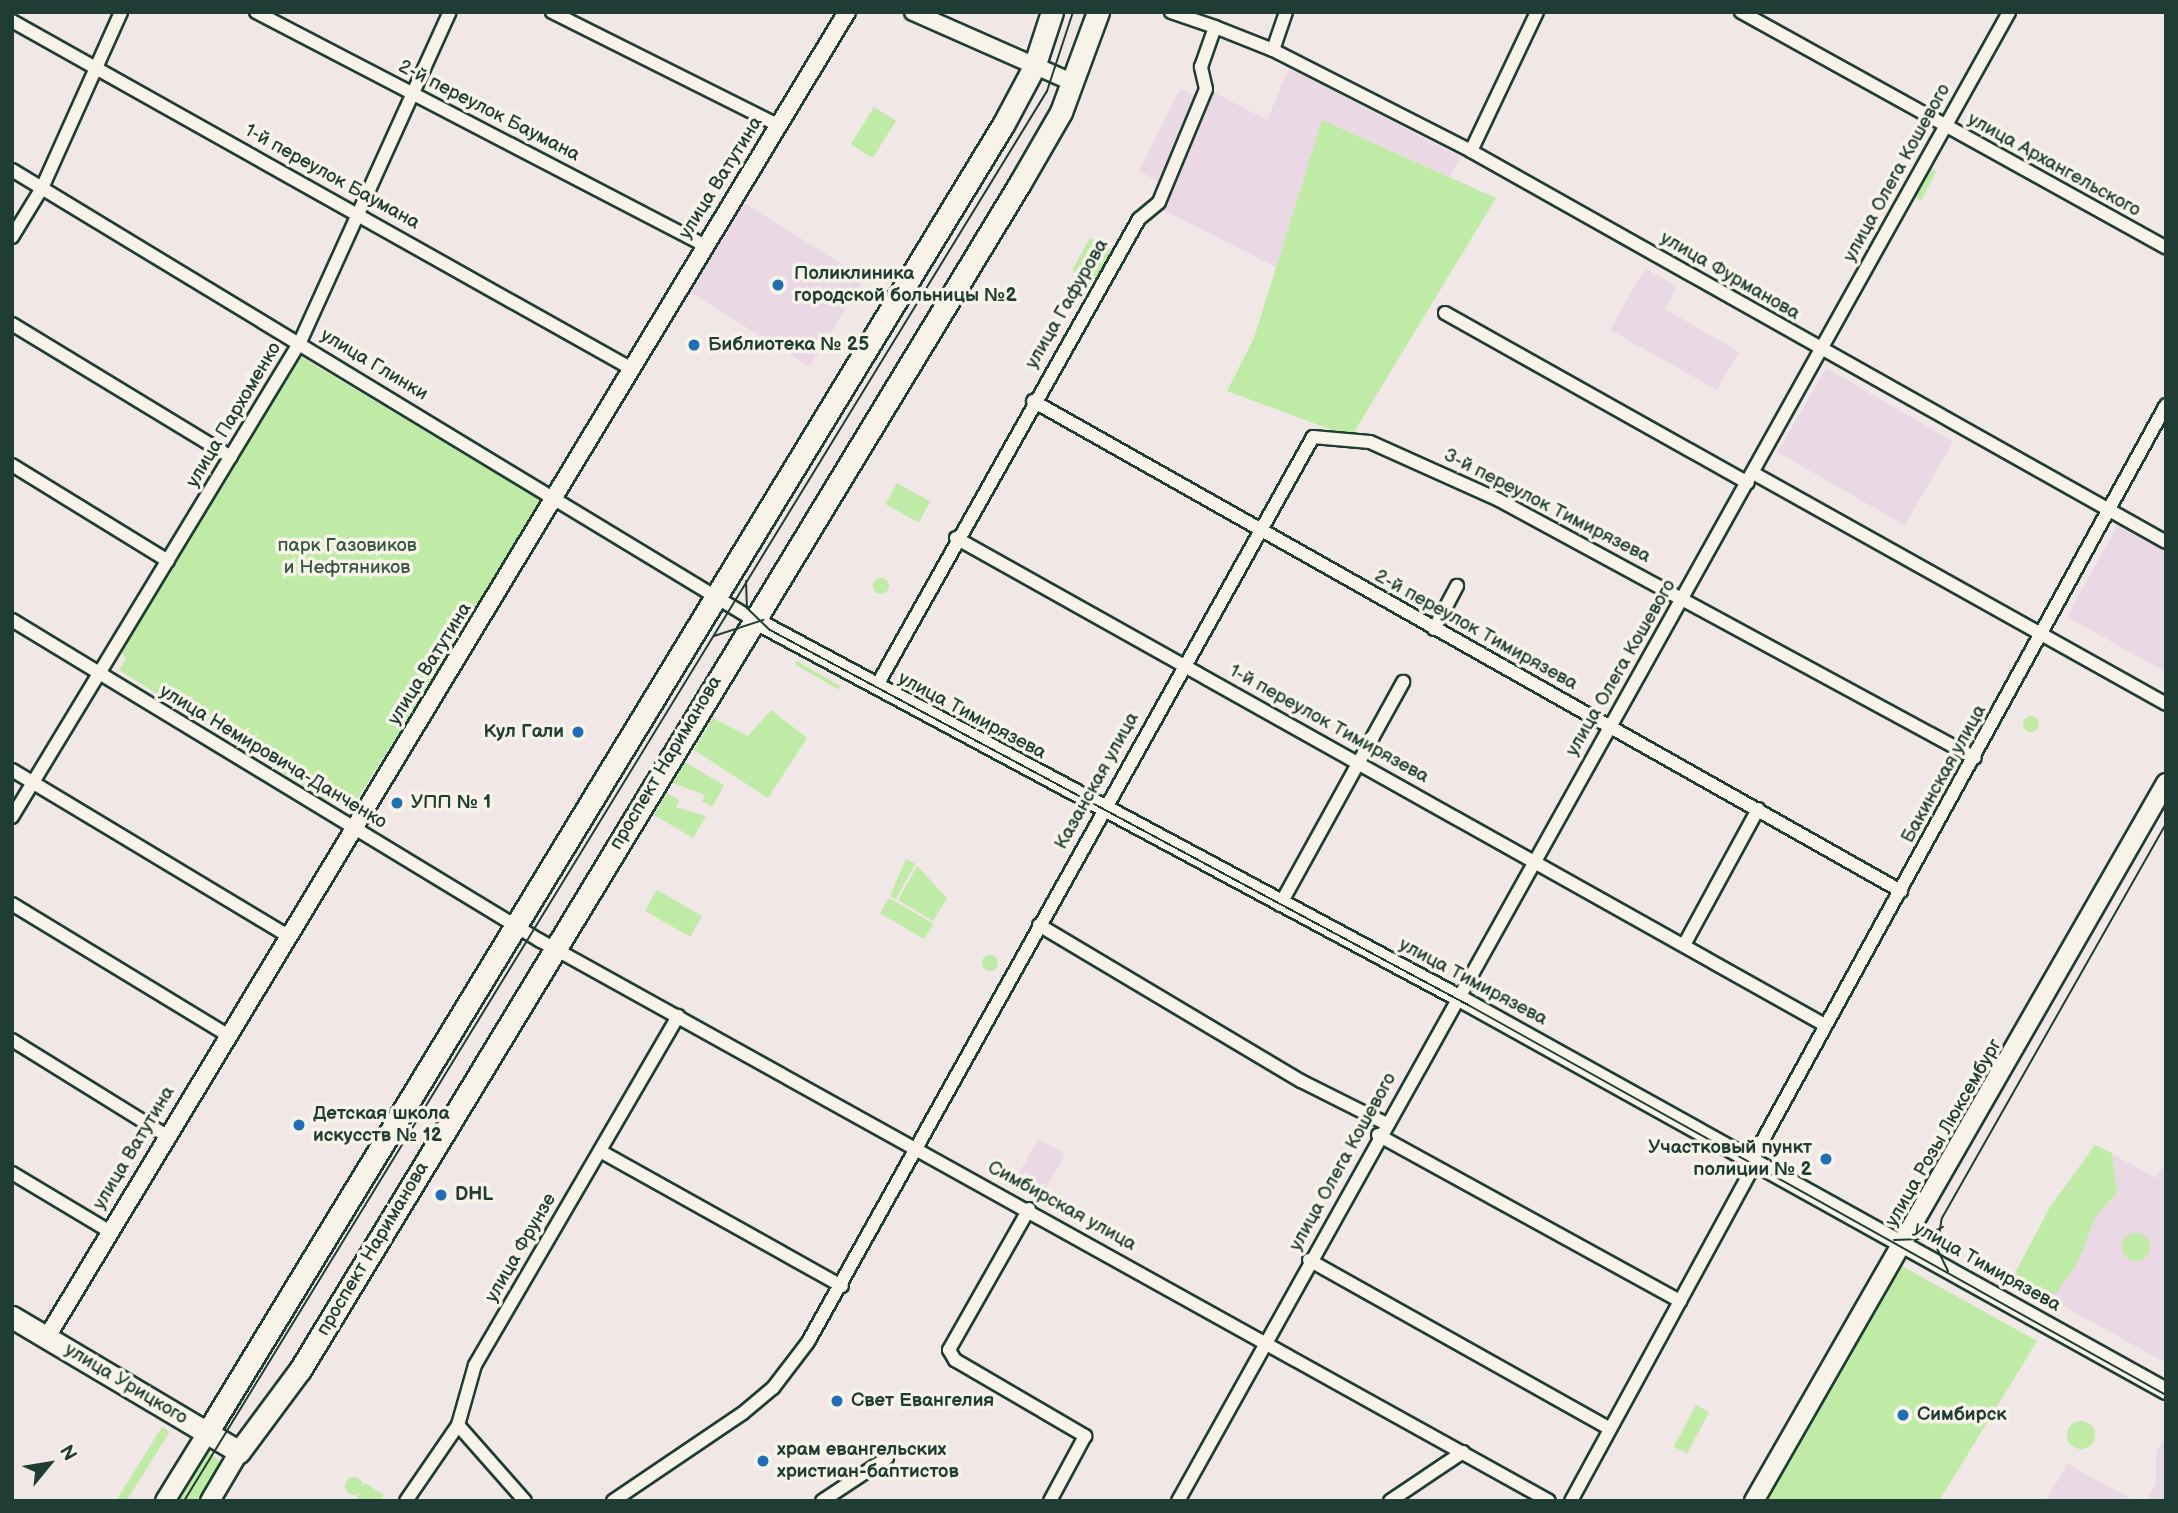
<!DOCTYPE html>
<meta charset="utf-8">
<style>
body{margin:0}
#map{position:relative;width:2178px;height:1513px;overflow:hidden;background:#f1e7e6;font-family:"Balsamiq Sans",sans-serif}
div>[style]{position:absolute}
.built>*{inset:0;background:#ead8e4;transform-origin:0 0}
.green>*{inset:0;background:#bfeba7;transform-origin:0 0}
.round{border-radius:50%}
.roads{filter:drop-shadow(2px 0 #1f3d34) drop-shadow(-2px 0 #1f3d34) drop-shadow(0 2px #1f3d34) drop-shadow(0 -2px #1f3d34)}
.minor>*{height:12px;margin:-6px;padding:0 6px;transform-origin:6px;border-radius:6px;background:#f7f3e8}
.tertiary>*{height:16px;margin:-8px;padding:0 8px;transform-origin:8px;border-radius:8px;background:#f7f3e8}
.secondary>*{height:18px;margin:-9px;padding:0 9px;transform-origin:9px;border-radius:9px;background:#f7f3e8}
.primary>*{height:21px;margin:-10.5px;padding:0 10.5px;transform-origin:10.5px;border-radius:10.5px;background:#f7f3e8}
.tram>*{height:2px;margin:-1px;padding:0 1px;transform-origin:1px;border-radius:1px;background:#1f3d34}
.dots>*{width:19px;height:19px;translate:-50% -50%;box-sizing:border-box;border:4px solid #f7f3e8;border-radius:50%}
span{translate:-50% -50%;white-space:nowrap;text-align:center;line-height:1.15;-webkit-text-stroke:7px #f7f3e8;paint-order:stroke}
.street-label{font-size:19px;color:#1f3d34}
.poi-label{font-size:19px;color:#1f3d34;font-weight:700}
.left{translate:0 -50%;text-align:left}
.right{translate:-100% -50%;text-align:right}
.park-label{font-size:19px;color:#375745}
.frame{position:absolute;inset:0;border:14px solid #1f3d34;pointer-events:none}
.north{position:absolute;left:14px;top:1429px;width:70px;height:70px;-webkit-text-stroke:5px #f7f3e8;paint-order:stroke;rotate:60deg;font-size:19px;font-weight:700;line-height:28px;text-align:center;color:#1f3d34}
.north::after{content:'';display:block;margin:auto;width:24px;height:32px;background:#1f3d34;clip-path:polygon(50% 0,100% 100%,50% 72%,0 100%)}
</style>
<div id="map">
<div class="built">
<div style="clip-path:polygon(1289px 68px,1460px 157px,1450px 177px,1322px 120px,1276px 267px,1161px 209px,1171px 189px,1139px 171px,1180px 89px,1205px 101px,1211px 91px,1267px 120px)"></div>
<div style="left:744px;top:203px;width:142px;height:104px;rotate:32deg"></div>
<div style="clip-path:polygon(1645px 268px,1677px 287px,1665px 309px,1739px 352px,1717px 390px,1610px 330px)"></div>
<div style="left:1826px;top:368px;width:147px;height:97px;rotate:30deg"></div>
<div style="clip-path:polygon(2118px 524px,2166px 550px,2166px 672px,2067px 617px)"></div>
<div style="left:1038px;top:1139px;width:31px;height:49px;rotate:29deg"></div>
<div style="clip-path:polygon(2114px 1155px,2156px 1178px,2166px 1162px,2166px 1363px,2038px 1292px)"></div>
<div style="clip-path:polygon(2166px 1435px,2166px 1501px,2146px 1501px,2156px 1483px,2156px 1452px)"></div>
<div style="clip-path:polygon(2068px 1464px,2120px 1493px,2135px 1501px,2045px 1501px)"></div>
</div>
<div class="green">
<div style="left:874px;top:107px;width:26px;height:44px;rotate:32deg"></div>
<div style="clip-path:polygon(1322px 120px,1496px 198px,1351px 437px,1227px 391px,1254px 338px)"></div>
<div style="left:1930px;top:168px;width:7px;height:33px;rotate:27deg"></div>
<div style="left:1090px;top:238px;width:25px;height:37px;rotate:29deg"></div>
<div style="clip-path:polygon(298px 355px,543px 502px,352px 808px,326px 800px,119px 670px,126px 659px,120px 650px)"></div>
<div style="left:897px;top:483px;width:38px;height:24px;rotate:29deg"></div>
<div class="round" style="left:873px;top:578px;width:16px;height:16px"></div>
<div style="left:797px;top:661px;width:50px;height:4px;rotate:30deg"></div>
<div style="clip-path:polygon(771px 710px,807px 738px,768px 798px,694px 750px,713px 718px,748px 736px)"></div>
<div class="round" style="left:2023px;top:716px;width:16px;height:16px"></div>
<div style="clip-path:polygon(685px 762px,724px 785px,712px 807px,702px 801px,705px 795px,673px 783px)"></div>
<div style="clip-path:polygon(667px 793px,679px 800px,676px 807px,706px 816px,693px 838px,654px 815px)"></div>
<div style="clip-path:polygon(906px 859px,915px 864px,896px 899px,890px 896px)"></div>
<div style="clip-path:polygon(917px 866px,947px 898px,933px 921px,898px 900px)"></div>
<div style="left:657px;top:890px;width:52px;height:24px;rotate:30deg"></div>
<div style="left:889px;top:898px;width:51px;height:18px;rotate:30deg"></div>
<div class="round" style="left:982px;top:955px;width:16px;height:16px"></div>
<div style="clip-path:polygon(2095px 1145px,2112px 1153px,2117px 1193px,2096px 1216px,2076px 1266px,2056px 1293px,2033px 1298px,2015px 1273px,2050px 1207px)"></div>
<div class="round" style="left:2122px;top:1233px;width:28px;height:28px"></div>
<div style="clip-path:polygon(1902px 1266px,2037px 1341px,1939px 1501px,1764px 1501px)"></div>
<div style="left:1696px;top:1405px;width:15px;height:47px;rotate:28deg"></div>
<div class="round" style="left:2067px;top:1421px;width:28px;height:28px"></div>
<div style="left:162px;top:1427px;width:9px;height:86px;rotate:32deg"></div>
<div style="clip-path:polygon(209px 1451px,222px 1464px,200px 1501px,179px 1501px)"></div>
<div class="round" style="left:345px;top:1477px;width:18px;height:18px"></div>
<div style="clip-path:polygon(365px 1483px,384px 1495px,380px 1501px,355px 1501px)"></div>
</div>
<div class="roads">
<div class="minor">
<div style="left:256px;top:12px;width:505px;rotate:27.48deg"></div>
<div style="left:552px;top:12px;width:253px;rotate:26.6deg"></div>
<div style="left:1171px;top:12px;width:46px;rotate:18.8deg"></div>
<div style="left:1741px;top:12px;width:486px;rotate:29deg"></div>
<div style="left:12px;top:21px;width:711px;rotate:29.31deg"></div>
<div style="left:1273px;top:50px;width:222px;rotate:27deg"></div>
<div style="left:1471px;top:151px;width:797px;rotate:29.36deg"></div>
<div style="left:1471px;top:151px;width:154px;rotate:-64.6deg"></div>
<div style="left:12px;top:170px;width:868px;rotate:31.24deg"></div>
<div style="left:12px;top:237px;width:57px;rotate:-58.5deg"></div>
<div style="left:42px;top:188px;width:193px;rotate:-65.8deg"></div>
<div style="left:1445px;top:313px;width:347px;rotate:29.3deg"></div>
<div style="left:12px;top:324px;width:256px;rotate:31.3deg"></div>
<div style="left:1033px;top:401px;width:997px;rotate:29.45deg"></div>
<div style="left:12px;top:465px;width:183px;rotate:31.6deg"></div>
<div style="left:1753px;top:473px;width:473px;rotate:29.2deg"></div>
<div style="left:956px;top:538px;width:996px;rotate:29.27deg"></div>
<div style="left:12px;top:620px;width:617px;rotate:31.27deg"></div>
<div style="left:539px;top:940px;width:1155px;rotate:29.05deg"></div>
<div style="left:1434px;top:629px;width:49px;rotate:-61.9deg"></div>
<div style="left:876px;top:687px;width:537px;rotate:-60.67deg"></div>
<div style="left:1139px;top:219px;width:26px;rotate:-40deg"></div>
<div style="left:1159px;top:202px;width:122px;rotate:-67.4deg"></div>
<div style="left:1206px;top:89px;width:23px;rotate:-103deg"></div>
<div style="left:1201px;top:67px;width:42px;rotate:-70.7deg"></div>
<div style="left:1215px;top:27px;width:62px;rotate:21.6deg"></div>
<div style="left:1273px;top:50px;width:40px;rotate:-71.1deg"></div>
<div style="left:12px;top:770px;width:318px;rotate:31deg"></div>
<div style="left:12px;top:817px;width:555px;rotate:-58.77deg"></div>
<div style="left:300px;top:342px;width:362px;rotate:-65.6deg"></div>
<div style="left:12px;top:904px;width:250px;rotate:31.3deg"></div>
<div style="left:1280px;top:905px;width:255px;rotate:-61.1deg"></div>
<div style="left:1039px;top:925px;width:305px;rotate:30.8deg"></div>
<div style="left:1301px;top:1081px;width:94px;rotate:26.6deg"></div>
<div style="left:1684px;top:945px;width:155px;rotate:-61.4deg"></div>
<div style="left:12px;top:1040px;width:182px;rotate:31.8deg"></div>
<div style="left:1378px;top:1135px;width:345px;rotate:28.8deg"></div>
<div style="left:600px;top:1151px;width:277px;rotate:29.2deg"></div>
<div style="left:1752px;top:1160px;width:861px;rotate:-61.26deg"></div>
<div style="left:12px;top:1173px;width:113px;rotate:30.9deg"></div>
<div style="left:1029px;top:1209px;width:162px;rotate:119.6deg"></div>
<div style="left:949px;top:1350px;width:12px;rotate:59deg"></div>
<div style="left:955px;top:1360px;width:151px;rotate:30.3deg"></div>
<div style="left:1085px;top:1436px;width:74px;rotate:118.3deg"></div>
<div style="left:1309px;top:1260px;width:345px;rotate:29.3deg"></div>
<div style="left:458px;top:1425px;width:101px;rotate:48.6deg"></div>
<div style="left:406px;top:1501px;width:92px;rotate:-55.6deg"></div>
<div style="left:458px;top:1425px;width:62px;rotate:-74.2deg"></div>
<div style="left:475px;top:1365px;width:404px;rotate:-59.8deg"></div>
<div style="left:613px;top:1501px;width:157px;rotate:-34.1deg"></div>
<div style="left:743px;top:1413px;width:39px;rotate:-40deg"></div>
<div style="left:773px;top:1388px;width:58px;rotate:-52.7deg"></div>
<div style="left:808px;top:1342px;width:1036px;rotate:-60.84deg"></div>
<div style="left:1313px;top:437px;width:57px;rotate:5deg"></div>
<div style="left:1370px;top:442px;width:141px;rotate:24.2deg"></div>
<div style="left:1499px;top:500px;width:541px;rotate:28.46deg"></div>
<div style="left:822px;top:1501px;width:78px;rotate:-33.5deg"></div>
<div style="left:1178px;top:1501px;width:1705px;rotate:-60.83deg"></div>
<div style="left:1390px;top:1501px;width:88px;rotate:-33.9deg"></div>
<div style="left:1571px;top:1501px;width:386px;rotate:-61.4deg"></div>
</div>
<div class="tertiary">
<div style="left:913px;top:12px;width:176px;rotate:23.8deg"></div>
<div style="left:754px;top:620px;width:800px;rotate:28.2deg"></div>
<div style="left:1459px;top:998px;width:809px;rotate:29.07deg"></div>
<div style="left:47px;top:1337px;width:1548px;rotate:-58.88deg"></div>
</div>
<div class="secondary">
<div style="left:165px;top:1501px;width:80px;rotate:-58.3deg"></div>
<div style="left:210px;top:1501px;width:57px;rotate:-59.4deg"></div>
<div style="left:1754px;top:1501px;width:828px;rotate:-60.15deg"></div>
</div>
<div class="primary">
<div style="left:12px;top:1317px;width:264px;rotate:30.7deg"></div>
<div style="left:239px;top:1452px;width:102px;rotate:-53.4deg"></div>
<div style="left:300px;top:1370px;width:1388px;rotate:-58.76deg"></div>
<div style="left:1020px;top:183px;width:82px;rotate:-60deg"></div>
<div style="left:1061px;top:112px;width:107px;rotate:-69.7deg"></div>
<div style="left:207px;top:1433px;width:1531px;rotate:-58.68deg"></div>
<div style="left:1003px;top:125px;width:66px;rotate:-61.9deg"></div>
<div style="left:1034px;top:67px;width:58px;rotate:-71.9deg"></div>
</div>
</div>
<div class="tram">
<div style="left:746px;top:581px;width:27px;rotate:88deg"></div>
<div style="left:747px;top:608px;width:32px;rotate:44deg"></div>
<div style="left:770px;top:630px;width:795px;rotate:28.24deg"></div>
<div style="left:1470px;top:1006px;width:797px;rotate:29.2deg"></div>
<div style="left:714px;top:636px;width:52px;rotate:-18.1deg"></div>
<div style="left:1894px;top:1240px;width:26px;rotate:-2deg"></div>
<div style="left:1920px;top:1239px;width:26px;rotate:-28deg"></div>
<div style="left:1948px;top:1271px;width:25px;rotate:-116deg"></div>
<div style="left:1937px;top:1248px;width:30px;rotate:-81deg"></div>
<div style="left:1942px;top:1218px;width:454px;rotate:-60.4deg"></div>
<div style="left:184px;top:1501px;width:1653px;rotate:-58.53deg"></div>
<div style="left:1047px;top:91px;width:83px;rotate:-71.8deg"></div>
</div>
<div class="dots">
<div style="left:778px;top:285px;background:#1f6fb2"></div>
<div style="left:694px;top:345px;background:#1f6fb2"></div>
<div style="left:578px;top:732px;background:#1f6fb2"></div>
<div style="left:397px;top:803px;background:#1f6fb2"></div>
<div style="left:299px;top:1125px;background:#1f6fb2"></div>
<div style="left:1826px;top:1159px;background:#1f6fb2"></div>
<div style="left:441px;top:1195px;background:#1f6fb2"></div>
<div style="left:837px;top:1401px;background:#1f6fb2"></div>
<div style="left:1903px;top:1415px;background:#1f6fb2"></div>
<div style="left:763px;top:1461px;background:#1f6fb2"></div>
</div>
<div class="street-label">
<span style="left:489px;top:111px;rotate:27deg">2-й переулок Баумана</span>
<span style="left:2054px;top:165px;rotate:29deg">улица Архангельского</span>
<span style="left:1897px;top:173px;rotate:-61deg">улица Олега Кошевого</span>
<span style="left:332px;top:177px;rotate:29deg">1-й переулок Баумана</span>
<span style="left:721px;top:178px;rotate:-58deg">улица Ватутина</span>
<span style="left:1730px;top:276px;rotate:30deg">улица Фурманова</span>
<span style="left:1067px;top:304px;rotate:-60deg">улица Гафурова</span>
<span style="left:374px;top:365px;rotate:31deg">улица Глинки</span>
<span style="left:234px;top:415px;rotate:-59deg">улица Пархоменко</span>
<span style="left:1547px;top:506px;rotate:27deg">3-й переулок Тимирязева</span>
<span style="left:1476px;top:630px;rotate:29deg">2-й переулок Тимирязева</span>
<span style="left:430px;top:664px;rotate:-58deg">улица Ватутина</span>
<span style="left:1621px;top:668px;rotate:-60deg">улица Олега Кошевого</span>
<span style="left:972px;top:716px;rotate:28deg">улица Тимирязева</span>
<span style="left:1329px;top:724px;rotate:29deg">1-й переулок Тимирязева</span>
<span style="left:273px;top:757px;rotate:31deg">улица Немировича-Данченко</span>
<span style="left:666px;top:763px;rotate:-59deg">проспект Нариманова</span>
<span style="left:1944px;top:774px;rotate:-61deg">Бакинская улица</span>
<span style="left:1097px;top:781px;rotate:-61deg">Казанская улица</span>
<span style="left:1473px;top:982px;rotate:28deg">улица Тимирязева</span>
<span style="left:1944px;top:1133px;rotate:-60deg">улица Розы Люксембург</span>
<span style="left:134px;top:1148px;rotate:-59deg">улица Ватутина</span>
<span style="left:1343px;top:1162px;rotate:-61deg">улица Олега Кошевого</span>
<span style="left:1062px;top:1206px;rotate:29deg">Симбирская улица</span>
<span style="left:521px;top:1248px;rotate:-60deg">улица Фрунзе</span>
<span style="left:373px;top:1249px;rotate:-59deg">проспект Нариманова</span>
<span style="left:1987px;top:1267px;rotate:29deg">улица Тимирязева</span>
<span style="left:126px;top:1384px;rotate:31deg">улица Урицкого</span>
</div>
<div class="poi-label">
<span class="left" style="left:794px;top:285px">Поликлиника<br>городской больницы №2</span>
<span class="left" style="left:708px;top:345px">Библиотека № 25</span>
<span class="right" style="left:564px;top:732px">Кул Гали</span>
<span class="left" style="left:411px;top:803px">УПП № 1</span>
<span class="left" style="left:313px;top:1125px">Детская школа<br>искусств № 12</span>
<span class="right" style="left:1812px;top:1159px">Участковый пункт<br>полиции № 2</span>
<span class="left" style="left:455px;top:1195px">DHL</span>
<span class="left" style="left:851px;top:1401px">Свет Евангелия</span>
<span class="left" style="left:1917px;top:1415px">Симбирск</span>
<span class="left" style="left:777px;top:1461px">храм евангельских<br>христиан-баптистов</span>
</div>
<div class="park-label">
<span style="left:347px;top:557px">парк Газовиков<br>и Нефтяников</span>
</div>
<div class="frame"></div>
<div class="north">N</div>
</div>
